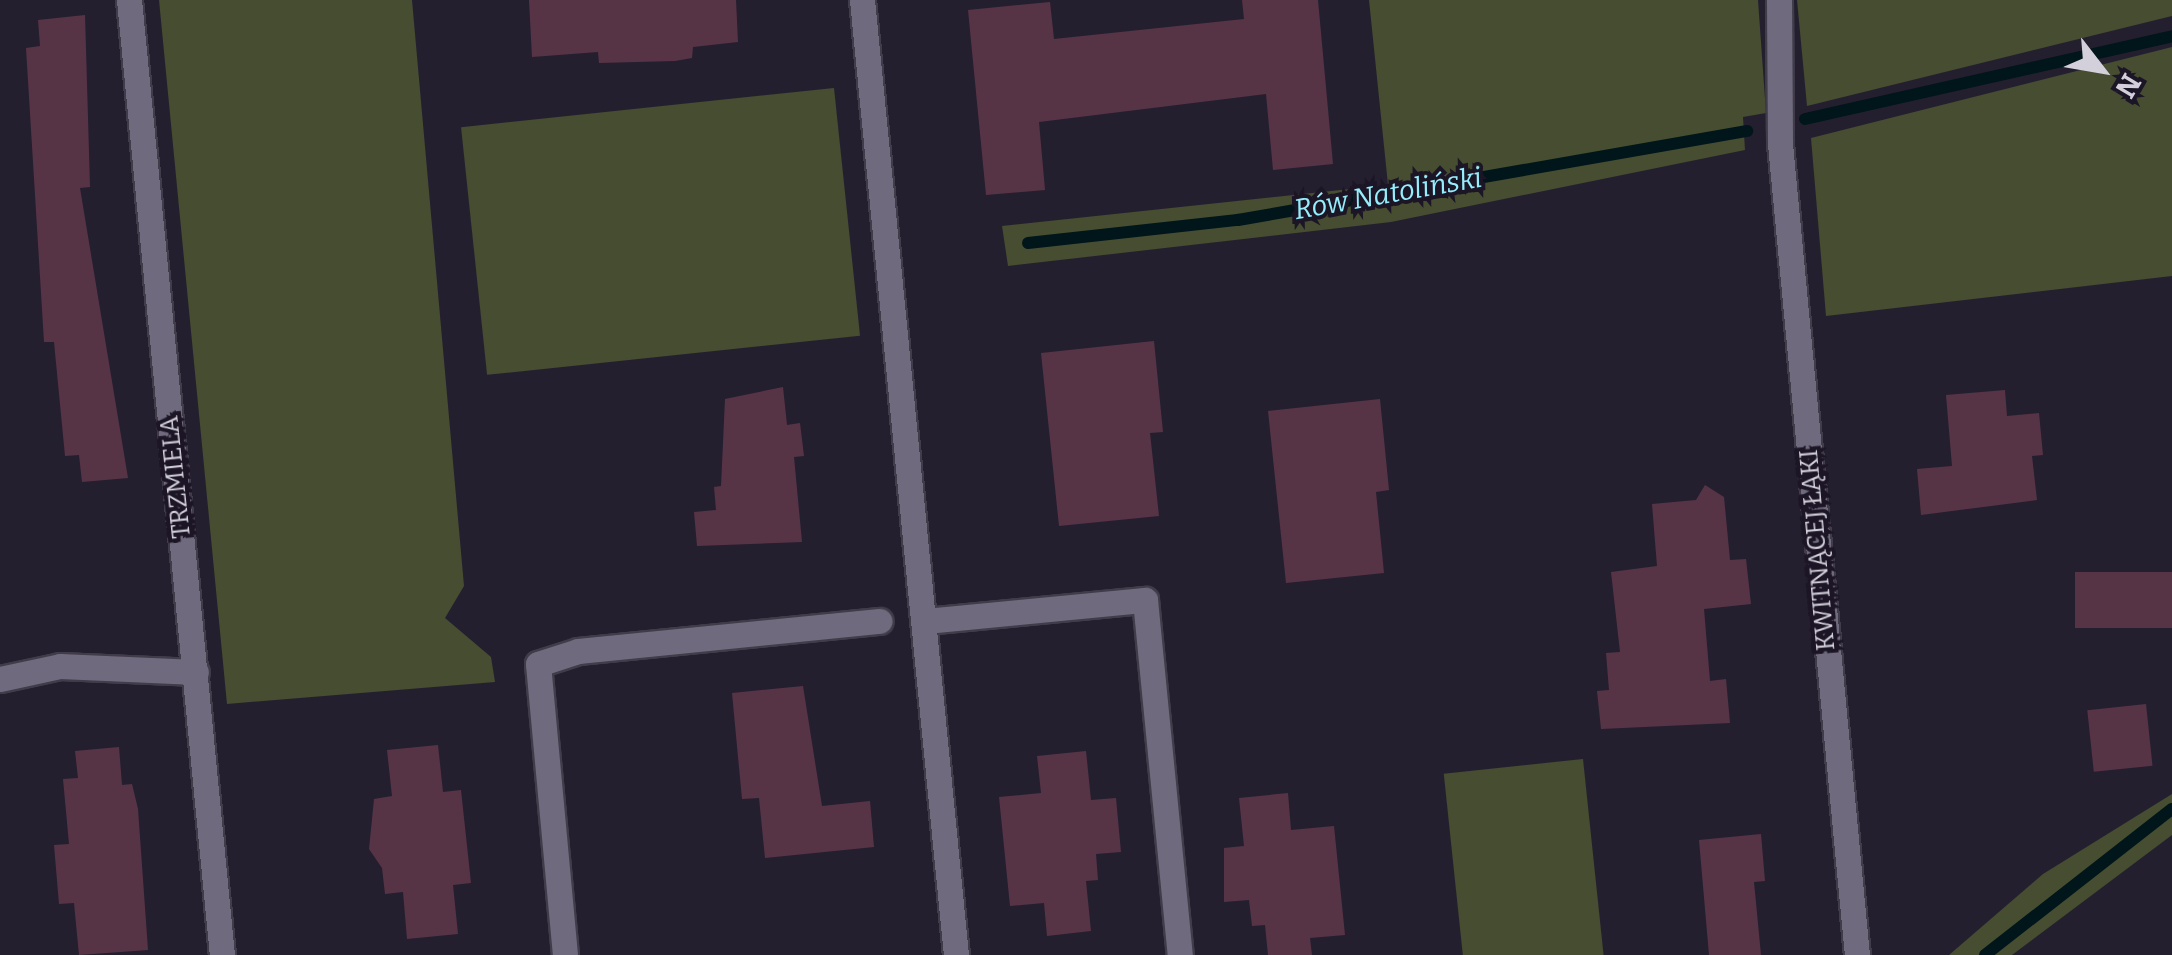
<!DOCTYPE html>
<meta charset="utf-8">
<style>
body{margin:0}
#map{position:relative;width:2172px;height:955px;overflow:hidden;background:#241f2f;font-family:Bitter,serif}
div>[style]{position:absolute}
.green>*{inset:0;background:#464d31;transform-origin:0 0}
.stream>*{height:12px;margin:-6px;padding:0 6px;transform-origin:6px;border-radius:6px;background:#00161a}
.building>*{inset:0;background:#573445;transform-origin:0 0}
.roads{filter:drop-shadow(2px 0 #413c4a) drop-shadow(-2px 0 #413c4a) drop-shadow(0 2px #413c4a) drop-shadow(0 -2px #413c4a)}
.minor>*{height:25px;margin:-12.5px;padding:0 12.5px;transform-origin:12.5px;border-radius:12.5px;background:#706a7e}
span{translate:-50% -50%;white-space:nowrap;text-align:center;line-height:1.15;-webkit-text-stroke:8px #1b1525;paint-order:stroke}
.street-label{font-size:25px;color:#d3d0db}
.water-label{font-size:28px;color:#95eefb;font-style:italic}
.north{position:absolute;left:2052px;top:20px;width:100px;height:100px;-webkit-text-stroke:8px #1b1525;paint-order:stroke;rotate:121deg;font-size:28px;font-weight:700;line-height:40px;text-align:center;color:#d3d0db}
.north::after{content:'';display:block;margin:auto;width:35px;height:45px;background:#d3d0db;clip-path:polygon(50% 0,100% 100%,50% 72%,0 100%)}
</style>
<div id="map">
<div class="green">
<div style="clip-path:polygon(159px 0,412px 0,464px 586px,445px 618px,491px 657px,495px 682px,227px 704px)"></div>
<div style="clip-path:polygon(1369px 0,1758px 0,1766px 113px,1743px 117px,1745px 150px,1391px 222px,1008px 266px,1002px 226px,1388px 185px)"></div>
<div style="clip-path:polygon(1797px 0,2172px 0,2172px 16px,1807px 106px)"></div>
<div style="clip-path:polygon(2172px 47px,2172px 276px,1826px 316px,1811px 138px)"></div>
<div style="left:834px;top:88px;width:249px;height:375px;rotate:84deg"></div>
<div style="left:1583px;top:759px;width:197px;height:140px;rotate:84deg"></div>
<div style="clip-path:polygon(2172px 794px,2172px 835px,2012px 955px,1949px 955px,2043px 874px)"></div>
</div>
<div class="stream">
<div style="left:1805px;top:119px;width:376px;rotate:-12.7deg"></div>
<div style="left:1028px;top:243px;width:211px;rotate:-6.3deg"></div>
<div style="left:1238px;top:220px;width:517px;rotate:-9.92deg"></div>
<div style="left:1985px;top:955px;width:237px;rotate:-38deg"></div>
</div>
<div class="building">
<div style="clip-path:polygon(529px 0,736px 0,738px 42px,693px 47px,692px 58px,675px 61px,599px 63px,598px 52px,532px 57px)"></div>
<div style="clip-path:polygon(1242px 0,1318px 0,1333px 164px,1273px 170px,1266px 94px,1039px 122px,1045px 190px,986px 195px,968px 10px,1050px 2px,1054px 39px,1244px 19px)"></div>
<div style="clip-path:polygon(85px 15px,90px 187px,80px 188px,128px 478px,82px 482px,79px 455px,65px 456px,54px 342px,44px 342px,26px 48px,40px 46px,38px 20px)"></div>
<div style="clip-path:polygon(1154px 341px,1163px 432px,1150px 433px,1159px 516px,1059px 526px,1041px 353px)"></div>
<div style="clip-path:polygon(783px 387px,787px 425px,800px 423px,804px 456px,794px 457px,802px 542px,697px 546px,694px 512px,716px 510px,714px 487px,721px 486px,725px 399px)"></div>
<div style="clip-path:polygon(2005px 390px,2007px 416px,2039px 413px,2043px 455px,2032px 456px,2037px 500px,1921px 515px,1917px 469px,1952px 466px,1946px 395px)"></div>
<div style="clip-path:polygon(1380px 399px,1389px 490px,1376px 492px,1384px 573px,1286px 583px,1268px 411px)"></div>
<div style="clip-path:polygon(1705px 485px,1724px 497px,1730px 560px,1746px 559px,1751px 604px,1704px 609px,1710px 681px,1726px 679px,1730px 723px,1601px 729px,1597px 691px,1609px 690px,1606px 653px,1620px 652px,1611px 572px,1657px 566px,1652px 504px,1696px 500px)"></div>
<div style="left:2172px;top:572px;width:56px;height:97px;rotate:90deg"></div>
<div style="clip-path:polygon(803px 686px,822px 806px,870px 801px,874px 847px,765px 858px,759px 798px,742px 799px,732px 693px)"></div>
<div style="left:2146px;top:704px;width:62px;height:59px;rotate:84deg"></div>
<div style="clip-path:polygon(438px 745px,443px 792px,461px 790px,471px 883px,453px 885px,458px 934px,407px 939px,403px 892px,385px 894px,382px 868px,369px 849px,374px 799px,392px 796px,387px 750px)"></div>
<div style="clip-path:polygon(119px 747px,122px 785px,132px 784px,138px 809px,148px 950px,79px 955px,74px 903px,59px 904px,54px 845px,69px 844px,63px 779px,78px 778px,75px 751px)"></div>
<div style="clip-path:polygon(1086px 751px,1091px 800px,1116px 798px,1121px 852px,1096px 854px,1098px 880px,1086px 881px,1091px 931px,1047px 936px,1044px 903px,1010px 906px,999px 797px,1041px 793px,1037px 756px)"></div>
<div style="clip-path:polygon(1288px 793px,1291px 830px,1334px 826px,1345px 935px,1310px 938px,1312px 955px,1268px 955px,1265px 925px,1252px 926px,1249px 900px,1224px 902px,1224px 848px,1244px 846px,1239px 798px)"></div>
<div style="clip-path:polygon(1761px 834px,1765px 881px,1754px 882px,1761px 955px,1709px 955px,1699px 840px)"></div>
</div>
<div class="roads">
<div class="minor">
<div style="left:129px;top:0;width:960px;rotate:84.44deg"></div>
<div style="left:862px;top:0;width:960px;rotate:84.38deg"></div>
<div style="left:1779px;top:0;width:144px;rotate:89.6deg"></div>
<div style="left:1780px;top:144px;width:815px;rotate:84.58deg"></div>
<div style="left:925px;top:621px;width:221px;rotate:-5.5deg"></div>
<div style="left:1145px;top:600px;width:357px;rotate:84.4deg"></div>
<div style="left:0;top:679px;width:61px;rotate:-12.2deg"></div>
<div style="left:60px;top:666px;width:136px;rotate:2.5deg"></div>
<div style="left:565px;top:955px;width:292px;rotate:-95.3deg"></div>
<div style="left:538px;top:664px;width:42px;rotate:-18deg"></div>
<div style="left:578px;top:651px;width:303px;rotate:-5.7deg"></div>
</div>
</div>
<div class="street-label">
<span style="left:176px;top:477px;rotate:-96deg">TRZMIELA</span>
<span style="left:1818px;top:550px;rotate:-95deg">KWITNĄCEJ ŁĄKI</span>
</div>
<div class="water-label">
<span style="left:1388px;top:194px;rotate:-10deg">Rów Natoliński</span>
</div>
<div class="north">N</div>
</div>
